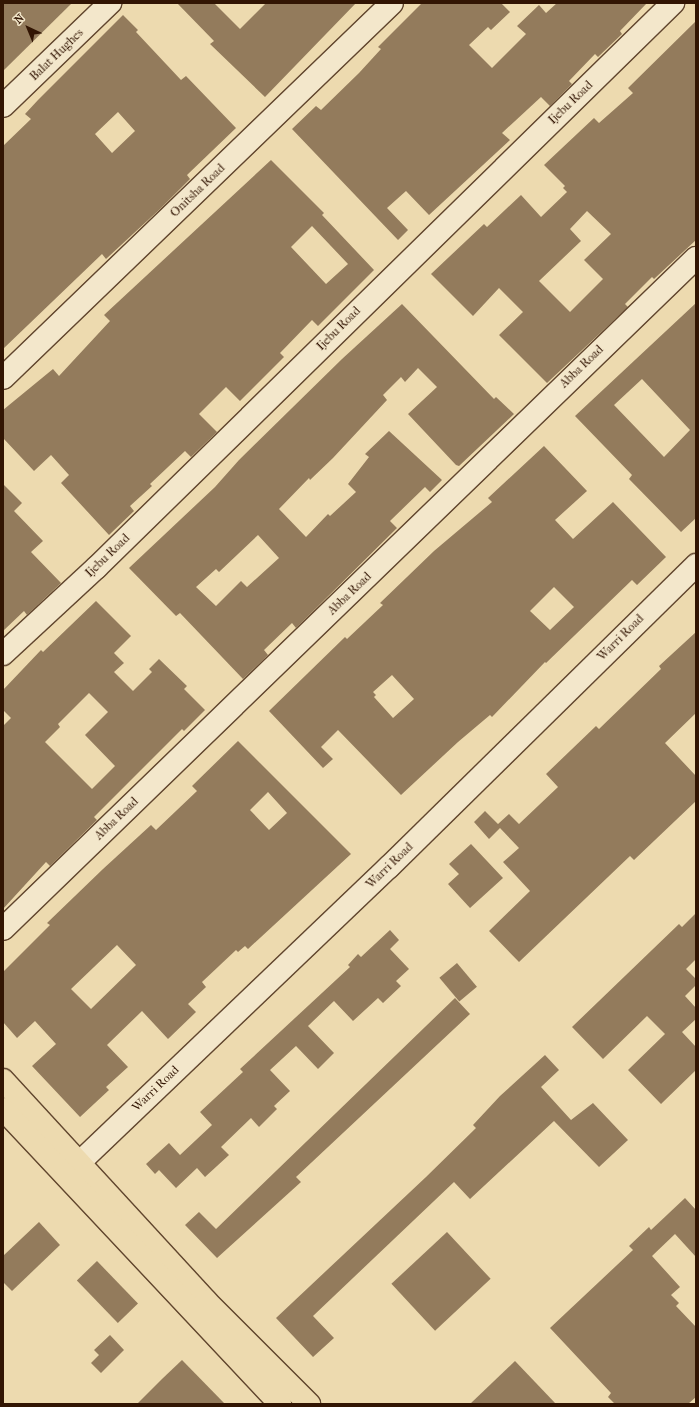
<!DOCTYPE html>
<style>
body{margin:0}
#map{position:relative;width:699px;height:1407px;overflow:hidden;background:#eddaaf;font-family:"IM FELL French Canon",serif}
div>[style]{position:absolute}
.building>*{inset:0;background:#937b5c;transform-origin:0 0}
.roads{filter:drop-shadow(1px 0 #61462e) drop-shadow(-1px 0 #61462e) drop-shadow(0 1px #61462e) drop-shadow(0 -1px #61462e)}
.minor>*{height:22px;margin:-11px;padding:0 11px;transform-origin:11px;border-radius:11px;background:#f3e7cb}
.major>*{height:22px;margin:-11px;padding:0 11px;transform-origin:11px;border-radius:11px;background:#eddaaf}
span{translate:-50% -50%;white-space:nowrap;text-align:center;line-height:1.15;-webkit-text-stroke:4px #f3e7cb;paint-order:stroke}
.street-label{font-size:12px;color:#321503}
.frame{position:absolute;inset:0;border:4px solid #321503;pointer-events:none}
.north{position:absolute;left:8px;top:8px;width:40px;height:40px;-webkit-text-stroke:3px #f3e7cb;paint-order:stroke;rotate:316deg;font-size:11px;font-weight:700;line-height:16px;text-align:center;color:#321503}
.north::after{content:'';display:block;margin:auto;width:14px;height:18px;background:#321503;clip-path:polygon(50% 0,100% 100%,50% 72%,0 100%)}
</style>
<div id="map">
<div class="building">
<div style="clip-path:polygon(3px 3px,72px 3px,3px 71px)"></div>
<div style="clip-path:polygon(177px 3px,214px 3px,240px 29px,266px 3px,356px 3px,265px 97px,210px 44px,214px 41px)"></div>
<div style="clip-path:polygon(422px 3px,501px 3px,510px 12px,491px 30px,488px 27px,469px 45px,492px 68px,526px 34px,517px 26px,539px 5px,546px 13px,557px 3px,647px 3px,620px 31px,622px 34px,598px 57px,595px 54px,569px 81px,572px 84px,550px 106px,541px 97px,502px 133px,510px 140px,429px 215px,406px 191px,387px 208px,408px 230px,398px 240px,292px 129px,316px 106px,321px 110px,359px 73px,381px 49px,378px 47px)"></div>
<div style="clip-path:polygon(evenodd,123px 15px,138px 30px,136px 32px,181px 80px,186px 76px,236px 128px,187px 175px,190px 179px,160px 209px,106px 259px,102px 254px,3px 349px,3px 146px,31px 119px,25px 114px,38px 100px,123px 15px,118px 112px,135px 131px,112px 153px,95px 134px,118px 112px)"></div>
<div style="clip-path:polygon(evenodd,696px 21px,696px 240px,654px 279px,652px 277px,625px 304px,628px 307px,547px 383px,499px 335px,523px 312px,499px 288px,473px 316px,431px 274px,484px 224px,487px 227px,521px 195px,541px 217px,567px 192px,563px 188px,565px 186px,544px 165px,594px 118px,599px 123px,633px 93px,628px 88px,696px 21px,587px 211px,611px 234px,584px 260px,603px 279px,570px 312px,539px 281px,581px 241px,570px 229px,587px 211px)"></div>
<div style="clip-path:polygon(evenodd,271px 160px,324px 213px,322px 215px,374px 270px,318px 326px,312px 320px,280px 353px,284px 357px,240px 401px,226px 387px,199px 414px,217px 432px,191px 457px,185px 451px,150px 484px,152px 486px,130px 506px,134px 511px,109px 535px,61px 483px,69px 475px,51px 455px,34px 471px,3px 438px,3px 410px,53px 369px,59px 376px,110px 321px,104px 315px,271px 160px,312px 226px,348px 264px,326px 284px,291px 247px,312px 226px)"></div>
<div style="clip-path:polygon(evenodd,696px 303px,696px 518px,681px 532px,629px 479px,632px 475px,575px 416px,696px 303px,642px 379px,690px 430px,664px 457px,614px 405px,642px 379px)"></div>
<div style="clip-path:polygon(evenodd,402px 304px,494px 399px,496px 397px,514px 414px,459px 466px,456px 465px,408px 414px,437px 387px,418px 368px,405px 382px,401px 377px,383px 395px,387px 400px,333px 458px,310px 480px,309px 478px,279px 509px,306px 537px,328px 514px,330px 516px,356px 492px,348px 484px,369px 457px,365px 454px,389px 431px,442px 480px,430px 492px,425px 487px,390px 521px,397px 528px,296px 628px,292px 623px,264px 650px,268px 655px,243px 679px,180px 613px,176px 616px,129px 568px,215px 487px,239px 460px,342px 359px,402px 304px,258px 535px,279px 558px,247px 587px,241px 581px,216px 606px,196px 587px,216px 569px,219px 572px,258px 535px)"></div>
<div style="clip-path:polygon(evenodd,544px 446px,587px 491px,555px 520px,573px 539px,613px 502px,666px 557px,637px 585px,632px 580px,546px 663px,545px 662px,492px 717px,490px 715px,458px 742px,401px 795px,338px 730px,321px 747px,333px 759px,323px 768px,269px 711px,345px 637px,347px 639px,383px 605px,380px 603px,434px 551px,492px 502px,488px 498px,544px 446px,554px 587px,574px 607px,550px 630px,530px 611px,554px 587px,544px 446px,392px 675px,414px 699px,393px 718px,374px 697px,376px 695px,373px 692px,392px 675px)"></div>
<div style="clip-path:polygon(3px 484px,22px 503px,14px 511px,43px 541px,31px 552px,61px 583px,27px 615px,24px 611px,3px 631px)"></div>
<div style="clip-path:polygon(evenodd,96px 601px,131px 636px,114px 653px,124px 663px,114px 672px,133px 691px,152px 672px,149px 669px,159px 659px,187px 686px,184px 689px,205px 710px,184px 731px,182px 729px,94px 817px,97px 820px,50px 866px,46px 862px,3px 909px,3px 726px,11px 718px,3px 710px,3px 690px,41px 650px,43px 652px,96px 601px,89px 693px,108px 712px,85px 735px,115px 766px,92px 789px,45px 742px,60px 727px,58px 724px,89px 693px)"></div>
<div style="clip-path:polygon(696px 632px,696px 713px,665px 743px,696px 776px,696px 801px,634px 860px,630px 856px,519px 962px,489px 931px,530px 891px,503px 862px,519px 848px,500px 828px,489px 839px,474px 822px,485px 811px,498px 824px,509px 814px,519px 824px,558px 787px,546px 774px,596px 726px,599px 729px,661px 669px,659px 666px)"></div>
<div style="clip-path:polygon(evenodd,238px 741px,351px 854px,248px 949px,245px 946px,238px 952px,236px 950px,202px 982px,206px 987px,188px 1004px,196px 1012px,168px 1039px,142px 1011px,107px 1045px,128px 1067px,106px 1087px,109px 1090px,80px 1117px,32px 1066px,56px 1044px,35px 1021px,17px 1038px,3px 1022px,3px 972px,50px 925px,47px 923px,103px 869px,151px 825px,156px 830px,197px 791px,192px 786px,238px 741px,268px 792px,287px 813px,269px 830px,250px 810px,268px 792px,238px 741px,117px 945px,136px 965px,91px 1009px,71px 989px,117px 945px)"></div>
<div style="clip-path:polygon(471px 844px,503px 878px,470px 908px,448px 884px,459px 874px,449px 864px)"></div>
<div style="clip-path:polygon(696px 913px,696px 959px,686px 969px,696px 979px,696px 985px,685px 996px,696px 1008px,696px 1019px,682px 1032px,696px 1047px,696px 1070px,661px 1104px,628px 1070px,665px 1034px,647px 1016px,603px 1059px,572px 1027px,679px 924px,682px 927px)"></div>
<div style="clip-path:polygon(390px 930px,399px 940px,390px 949px,409px 969px,396px 981px,401px 986px,383px 1003px,378px 998px,353px 1021px,334px 1001px,308px 1026px,334px 1053px,318px 1069px,296px 1046px,270px 1070px,290px 1091px,274px 1106px,277px 1109px,259px 1127px,251px 1118px,221px 1147px,229px 1155px,205px 1177px,197px 1168px,176px 1188px,159px 1170px,155px 1174px,146px 1164px,169px 1143px,180px 1155px,212px 1125px,200px 1112px,243px 1072px,240px 1069px,350px 967px,348px 965px,358px 954px,361px 957px)"></div>
<div style="left:457px;top:963px;width:31px;height:23px;rotate:50deg"></div>
<div style="clip-path:polygon(455px 998px,470px 1014px,296px 1177px,301px 1182px,217px 1258px,185px 1225px,199px 1212px,216px 1229px)"></div>
<div style="clip-path:polygon(545px 1055px,559px 1070px,541px 1087px,571px 1120px,593px 1103px,628px 1140px,599px 1167px,554px 1121px,470px 1199px,454px 1182px,313px 1316px,334px 1338px,313px 1357px,276px 1318px,426px 1177px,476px 1128px,473px 1125px,500px 1096px)"></div>
<div style="clip-path:polygon(685px 1198px,696px 1210px,696px 1257px,675px 1234px,652px 1256px,680px 1287px,671px 1295px,679px 1303px,676px 1306px,696px 1327px,696px 1397px,688px 1404px,615px 1404px,608px 1397px,611px 1393px,550px 1328px,633px 1250px,629px 1246px,649px 1227px,651px 1230px)"></div>
<div style="clip-path:polygon(39px 1222px,60px 1245px,12px 1291px,3px 1282px,3px 1256px)"></div>
<div style="left:447px;top:1232px;width:64px;height:76px;rotate:47deg"></div>
<div style="left:97px;top:1261px;width:59px;height:28px;rotate:46deg"></div>
<div style="clip-path:polygon(110px 1335px,124px 1350px,101px 1373px,91px 1363px,99px 1355px,94px 1350px)"></div>
<div style="clip-path:polygon(182px 1360px,225px 1404px,137px 1404px,162px 1379px)"></div>
<div style="clip-path:polygon(515px 1361px,556px 1404px,470px 1404px)"></div>
</div>
<div class="roads">
<div class="minor">
<div style="left:3px;top:106px;width:149px;rotate:-43.9deg"></div>
<div style="left:3px;top:378px;width:540px;rotate:-43.95deg"></div>
<div style="left:3px;top:654px;width:127px;rotate:-42.8deg"></div>
<div style="left:96px;top:568px;width:808px;rotate:-44.4deg"></div>
<div style="left:3px;top:929px;width:965px;rotate:-44.08deg"></div>
<div style="left:80px;top:1162px;width:427px;rotate:-43.7deg"></div>
<div style="left:389px;top:867px;width:431px;rotate:-44.5deg"></div>
</div>
<div class="major">
<div style="left:3px;top:1080px;width:300px;rotate:47.4deg"></div>
<div style="left:206px;top:1301px;width:146px;rotate:45deg"></div>
<div style="left:3px;top:1109px;width:405px;rotate:46.8deg"></div>
</div>
</div>
<div class="street-label">
<span style="left:57px;top:55px;rotate:-44deg">Balat Hughes</span>
<span style="left:571px;top:103px;rotate:-44deg">Ijebu Road</span>
<span style="left:198px;top:191px;rotate:-44deg">Onitsha Road</span>
<span style="left:339px;top:329px;rotate:-45deg">Ijebu Road</span>
<span style="left:582px;top:367px;rotate:-44deg">Abba Road</span>
<span style="left:108px;top:556px;rotate:-44deg">Ijebu Road</span>
<span style="left:350px;top:594px;rotate:-44deg">Abba Road</span>
<span style="left:621px;top:638px;rotate:-45deg">Warri Road</span>
<span style="left:117px;top:819px;rotate:-44deg">Abba Road</span>
<span style="left:390px;top:866px;rotate:-44deg">Warri Road</span>
<span style="left:156px;top:1089px;rotate:-44deg">Warri Road</span>
</div>
<div class="frame"></div>
<div class="north">N</div>
</div>
